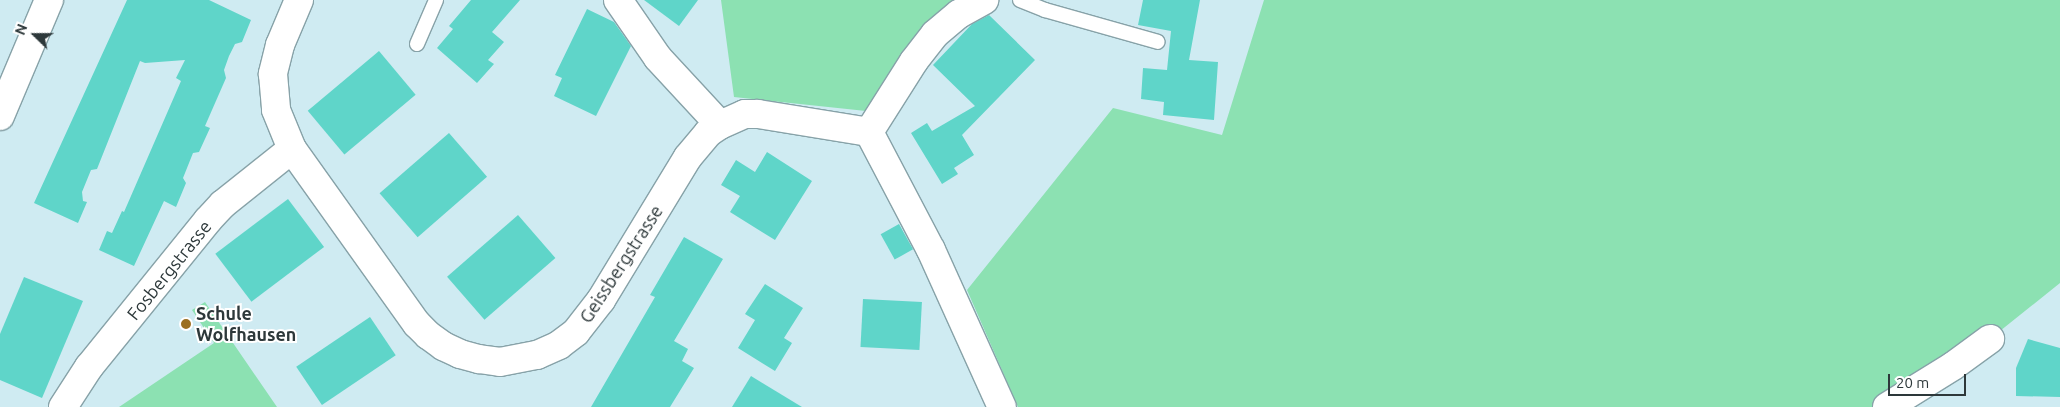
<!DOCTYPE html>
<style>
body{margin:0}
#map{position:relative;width:2060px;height:407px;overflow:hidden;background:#cfebf2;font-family:Ubuntu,sans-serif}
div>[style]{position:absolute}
.green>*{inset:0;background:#8ce1b2}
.building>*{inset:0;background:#5fd5c9;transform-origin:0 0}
.roads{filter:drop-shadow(1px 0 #87a2a8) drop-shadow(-1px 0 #87a2a8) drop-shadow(0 1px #87a2a8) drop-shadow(0 -1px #87a2a8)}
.service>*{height:14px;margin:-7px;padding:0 7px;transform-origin:7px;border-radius:7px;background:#fff}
.minor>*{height:28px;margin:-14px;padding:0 14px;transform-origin:14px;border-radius:14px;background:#fff}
.secondary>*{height:28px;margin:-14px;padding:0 14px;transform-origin:14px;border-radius:14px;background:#fff}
.dots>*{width:14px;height:14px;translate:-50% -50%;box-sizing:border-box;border:2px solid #fff;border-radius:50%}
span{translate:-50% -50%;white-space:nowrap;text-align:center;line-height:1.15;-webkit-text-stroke:4px #fff;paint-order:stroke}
.street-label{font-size:18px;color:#2d383a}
.poi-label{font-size:18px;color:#2d383a;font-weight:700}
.left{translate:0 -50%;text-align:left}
.north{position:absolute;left:10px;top:10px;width:50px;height:50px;-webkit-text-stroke:4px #fff;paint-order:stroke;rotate:292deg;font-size:14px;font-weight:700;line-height:20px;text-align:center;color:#2d383a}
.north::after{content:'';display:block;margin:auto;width:18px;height:22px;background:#2d383a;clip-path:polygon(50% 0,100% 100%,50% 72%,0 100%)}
.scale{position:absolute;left:1888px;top:374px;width:78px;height:22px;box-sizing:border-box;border:2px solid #2d383a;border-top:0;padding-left:6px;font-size:15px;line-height:18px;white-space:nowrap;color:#2d383a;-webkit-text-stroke:4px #fff;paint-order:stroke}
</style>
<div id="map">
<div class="green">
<div style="clip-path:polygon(721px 0,958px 0,929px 21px,866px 111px,734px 97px)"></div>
<div style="clip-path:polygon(1264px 0,2060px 0,2060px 283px,1990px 339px,1887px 407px,1018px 407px,967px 290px,1113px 108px,1222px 135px)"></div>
<div style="clip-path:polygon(205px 302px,277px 407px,119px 407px,214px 343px,192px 310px)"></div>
</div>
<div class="building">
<div style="clip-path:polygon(127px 0,209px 0,251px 20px,242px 42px,235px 44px,229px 56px,224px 70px,226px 78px,205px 126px,210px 128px,199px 152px,193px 153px,183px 178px,186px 183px,176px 207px,164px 201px,134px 266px,99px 250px,107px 231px,112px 233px,122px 211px,124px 212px,181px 81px,176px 78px,185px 60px,145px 63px,140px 61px,97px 169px,91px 170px,82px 192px,83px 201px,87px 202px,78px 223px,34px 203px)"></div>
<div style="clip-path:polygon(471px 0,520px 0,492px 32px,504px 42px,488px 60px,494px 64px,477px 83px,437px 48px,453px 29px,449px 26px)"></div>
<div style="clip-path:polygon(644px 0,698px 0,679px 26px)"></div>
<div style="clip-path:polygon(1143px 0,1200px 0,1189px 60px,1218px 62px,1214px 120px,1163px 115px,1164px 102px,1141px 99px,1143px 68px,1167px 70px,1171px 31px,1138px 25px)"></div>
<div style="clip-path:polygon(587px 9px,614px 22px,631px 46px,596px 116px,554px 96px,562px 78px,555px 75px)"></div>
<div style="clip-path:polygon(989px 15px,1035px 60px,962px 135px,974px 155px,954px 168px,958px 174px,942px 184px,911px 133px,927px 123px,932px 131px,975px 106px,933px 65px,972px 24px)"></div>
<div style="left:379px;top:51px;width:57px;height:93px;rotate:50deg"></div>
<div style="left:449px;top:133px;width:58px;height:92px;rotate:49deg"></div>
<div style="clip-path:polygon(767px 152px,812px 181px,775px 240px,730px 212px,740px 196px,721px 185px,736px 160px,755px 172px)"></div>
<div style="left:288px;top:199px;width:60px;height:91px;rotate:53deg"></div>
<div style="left:518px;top:215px;width:57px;height:94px;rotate:49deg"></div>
<div style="left:899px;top:224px;width:29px;height:21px;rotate:61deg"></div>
<div style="clip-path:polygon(684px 237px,723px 259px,674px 341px,688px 349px,682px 361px,694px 368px,670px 407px,591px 407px,655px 297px,650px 295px)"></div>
<div style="clip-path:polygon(24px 277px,83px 301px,42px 398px,0 380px,0 334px)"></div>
<div style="clip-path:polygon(765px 284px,803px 308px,784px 338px,792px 343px,775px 371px,738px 348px,755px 320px,745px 314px)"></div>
<div style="left:863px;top:299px;width:59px;height:48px;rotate:3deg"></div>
<div style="left:370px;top:317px;width:46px;height:89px;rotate:56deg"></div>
<div style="clip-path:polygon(2028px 339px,2060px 348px,2060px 397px,2016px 396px,2016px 368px)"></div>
<div style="clip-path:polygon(751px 376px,802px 407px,732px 407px)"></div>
</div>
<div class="roads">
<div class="service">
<div style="left:1020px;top:0;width:27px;rotate:22deg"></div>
<div style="left:1045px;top:10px;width:117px;rotate:15.8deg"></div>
<div style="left:417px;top:44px;width:48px;rotate:-66.6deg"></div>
</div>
<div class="minor">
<div style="left:299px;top:0;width:49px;rotate:112.9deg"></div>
<div style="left:280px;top:45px;width:30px;rotate:104deg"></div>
<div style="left:273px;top:74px;width:36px;rotate:85deg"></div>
<div style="left:276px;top:110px;width:42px;rotate:67.7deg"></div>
<div style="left:292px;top:149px;width:215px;rotate:54.5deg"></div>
<div style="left:417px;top:324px;width:16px;rotate:45deg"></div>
<div style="left:428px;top:335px;width:19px;rotate:36deg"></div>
<div style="left:443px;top:346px;width:19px;rotate:25deg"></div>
<div style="left:460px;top:354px;width:20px;rotate:15deg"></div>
<div style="left:479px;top:359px;width:21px;rotate:8deg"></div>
<div style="left:500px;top:362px;width:38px;rotate:-11deg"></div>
<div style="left:537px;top:355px;width:24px;rotate:-24deg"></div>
<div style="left:559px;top:345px;width:21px;rotate:-37deg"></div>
<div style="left:576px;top:332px;width:41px;rotate:-52deg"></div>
<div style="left:601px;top:300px;width:167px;rotate:-58.7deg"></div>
<div style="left:688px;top:157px;width:31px;rotate:-50deg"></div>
<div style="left:708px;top:133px;width:14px;rotate:-34deg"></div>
<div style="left:720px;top:125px;width:27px;rotate:-24deg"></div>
<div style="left:745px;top:114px;width:13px"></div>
<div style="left:758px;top:114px;width:112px;rotate:9.2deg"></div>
<div style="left:618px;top:0;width:70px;rotate:55.4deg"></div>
<div style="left:658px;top:58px;width:91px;rotate:47.2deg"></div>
<div style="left:869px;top:132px;width:133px;rotate:62.3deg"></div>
<div style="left:931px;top:250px;width:172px;rotate:65.7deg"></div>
<div style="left:869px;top:132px;width:84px;rotate:-57.6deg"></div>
<div style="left:914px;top:61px;width:34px;rotate:-52deg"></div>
<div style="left:935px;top:34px;width:31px;rotate:-40deg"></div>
<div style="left:959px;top:14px;width:29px;rotate:-29deg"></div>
<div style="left:63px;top:407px;width:48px;rotate:-57deg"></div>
<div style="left:89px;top:367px;width:189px;rotate:-51deg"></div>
<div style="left:208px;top:220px;width:22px;rotate:-47deg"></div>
<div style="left:223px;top:204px;width:88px;rotate:-38.6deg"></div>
<div style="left:1887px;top:407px;width:78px;rotate:-31.8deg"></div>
<div style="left:1953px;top:366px;width:46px;rotate:-36.1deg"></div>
</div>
<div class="secondary">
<div style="left:0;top:116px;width:126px;rotate:-67.1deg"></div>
</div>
</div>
<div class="dots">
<div style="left:186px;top:324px;background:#9c6f20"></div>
</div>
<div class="street-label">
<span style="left:621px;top:264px;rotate:-57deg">Geissbergstrasse</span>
<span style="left:169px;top:270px;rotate:-51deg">Fosbergstrasse</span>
</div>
<div class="poi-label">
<span class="left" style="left:196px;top:324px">Schule<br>Wolfhausen</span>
</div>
<div class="north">N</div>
<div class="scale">20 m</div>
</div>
